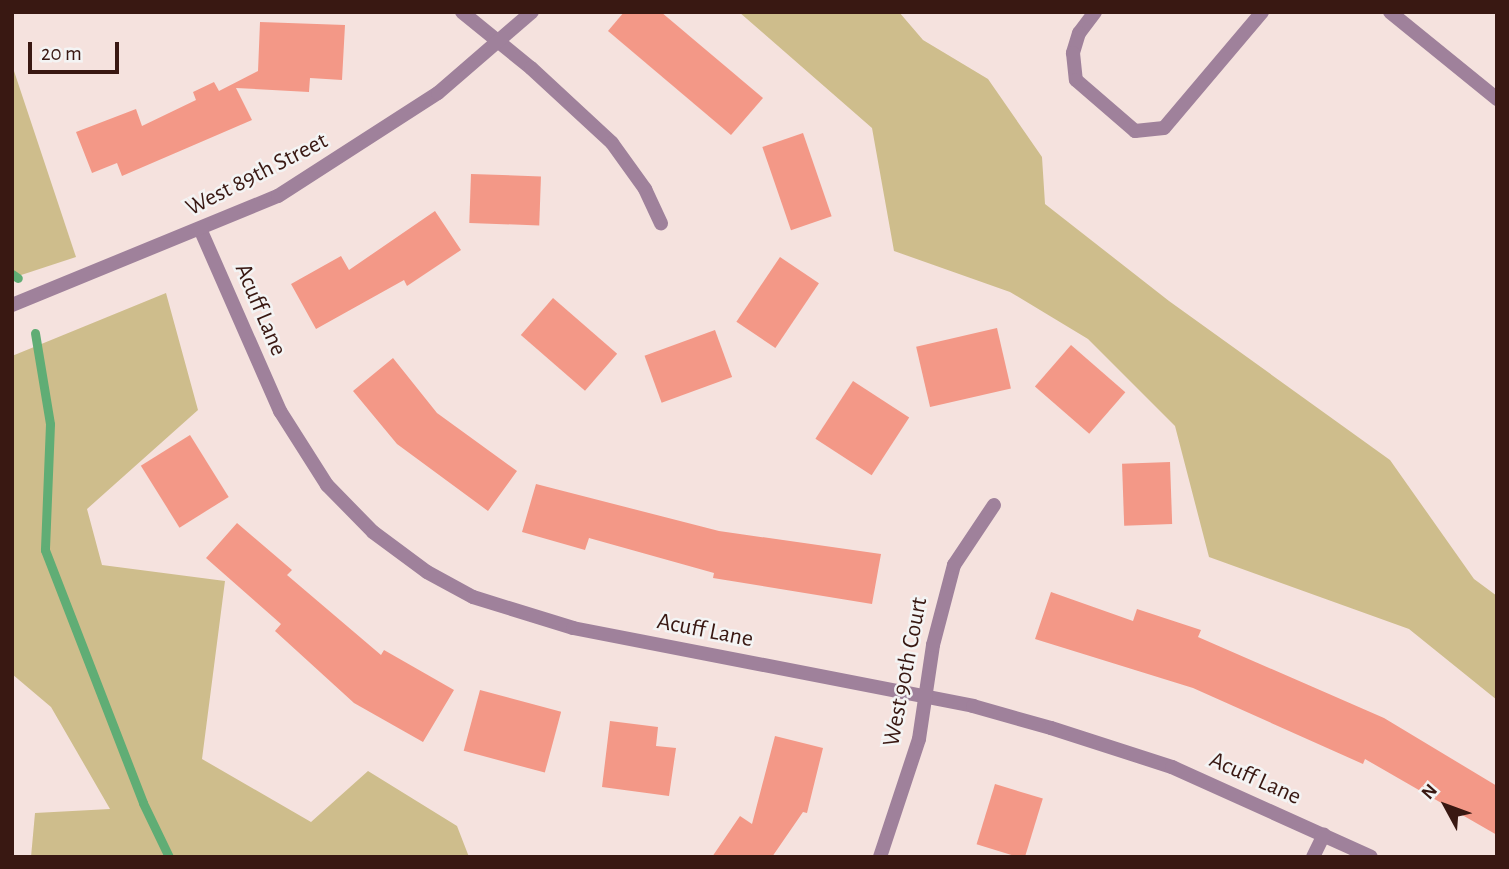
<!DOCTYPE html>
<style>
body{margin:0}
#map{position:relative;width:1509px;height:869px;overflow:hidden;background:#f5e2de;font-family:"Alegreya Sans",sans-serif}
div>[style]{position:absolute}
.green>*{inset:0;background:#cebd8c}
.stream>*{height:9px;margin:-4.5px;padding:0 4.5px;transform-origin:4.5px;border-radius:4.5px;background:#60ad75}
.building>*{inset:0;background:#f39887;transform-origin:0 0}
.minor>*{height:14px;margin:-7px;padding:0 7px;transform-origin:7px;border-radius:7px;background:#9f819b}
span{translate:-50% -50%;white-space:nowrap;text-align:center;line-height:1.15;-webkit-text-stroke:5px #f4f4f4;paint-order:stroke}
.street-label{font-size:24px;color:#391812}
.frame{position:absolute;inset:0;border:14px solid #391812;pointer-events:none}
.north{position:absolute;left:1411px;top:771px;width:70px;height:70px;-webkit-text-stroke:5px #f4f4f4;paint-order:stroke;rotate:311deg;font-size:19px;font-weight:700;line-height:28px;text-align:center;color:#391812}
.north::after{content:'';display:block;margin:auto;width:24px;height:32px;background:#391812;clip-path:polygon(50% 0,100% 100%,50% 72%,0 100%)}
.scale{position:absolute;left:28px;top:42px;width:91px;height:32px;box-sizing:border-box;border:4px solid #391812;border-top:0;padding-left:9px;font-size:21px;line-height:24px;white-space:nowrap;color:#391812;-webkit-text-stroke:5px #f4f4f4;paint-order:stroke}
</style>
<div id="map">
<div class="green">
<div style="clip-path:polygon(739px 12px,899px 12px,923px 40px,988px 79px,1042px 157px,1045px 204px,1169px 301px,1390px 460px,1474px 579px,1497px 596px,1497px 700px,1409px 629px,1209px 557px,1175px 426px,1088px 339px,1010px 292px,894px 251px,872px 128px)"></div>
<div style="clip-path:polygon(12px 65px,76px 257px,12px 278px)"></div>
<div style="clip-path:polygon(166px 293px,198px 410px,87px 509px,102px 565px,225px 581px,202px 759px,311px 822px,368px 771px,457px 826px,469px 857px,31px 857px,35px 813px,110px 809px,51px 707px,12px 674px,12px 356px)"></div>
</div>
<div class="stream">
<div style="left:12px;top:274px;width:7px;rotate:34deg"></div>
<div style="left:35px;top:333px;width:92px;rotate:80.6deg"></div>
<div style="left:50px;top:424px;width:126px;rotate:92.3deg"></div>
<div style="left:45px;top:550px;width:271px;rotate:68.8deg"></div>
<div style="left:143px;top:803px;width:60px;rotate:64.3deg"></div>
</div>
<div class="building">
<div style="clip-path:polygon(624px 12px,661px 12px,763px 98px,731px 135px,608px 31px)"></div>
<div style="clip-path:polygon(260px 22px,345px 25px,342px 80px,310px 78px,309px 92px,236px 88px,252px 120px,122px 176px,117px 163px,92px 173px,76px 132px,136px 109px,142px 126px,196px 100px,193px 92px,214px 82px,219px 91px,258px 71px)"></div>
<div style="left:803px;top:133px;width:88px;height:43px;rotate:71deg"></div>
<div style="left:471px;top:174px;width:70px;height:49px;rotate:2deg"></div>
<div style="clip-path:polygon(435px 211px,461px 250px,407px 286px,404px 280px,316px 329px,291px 284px,341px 256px,349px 270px)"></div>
<div style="left:780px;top:257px;width:47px;height:78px;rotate:34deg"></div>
<div style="left:553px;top:298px;width:85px;height:49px;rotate:41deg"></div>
<div style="left:997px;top:328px;width:62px;height:83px;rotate:77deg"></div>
<div style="left:715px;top:330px;width:50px;height:75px;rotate:70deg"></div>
<div style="left:1071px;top:345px;width:72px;height:55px;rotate:41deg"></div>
<div style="clip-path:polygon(393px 358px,437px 413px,517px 471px,488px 511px,397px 444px,353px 391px)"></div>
<div style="left:853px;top:381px;width:67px;height:69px;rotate:33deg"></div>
<div style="left:190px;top:435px;width:73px;height:58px;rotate:58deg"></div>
<div style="left:1170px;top:462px;width:62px;height:48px;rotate:88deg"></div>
<div style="clip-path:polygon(536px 484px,719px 531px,881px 554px,872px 604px,713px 578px,714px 573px,589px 538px,585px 550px,522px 532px)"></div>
<div style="clip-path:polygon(237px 523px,292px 570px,287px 575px,381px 655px,384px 650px,454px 690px,423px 742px,354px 703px,275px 631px,281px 624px,206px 558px)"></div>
<div style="clip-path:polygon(1051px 592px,1133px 621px,1137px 609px,1201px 630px,1198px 637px,1384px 718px,1497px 786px,1497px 835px,1365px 759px,1363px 764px,1193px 688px,1035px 639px)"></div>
<div style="left:480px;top:690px;width:84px;height:63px;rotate:15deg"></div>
<div style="clip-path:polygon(610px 721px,658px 727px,656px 746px,676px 748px,669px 796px,602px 787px)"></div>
<div style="clip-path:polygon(775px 736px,823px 748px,807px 813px,803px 812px,772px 857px,712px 857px,740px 816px,752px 824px)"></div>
<div style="left:995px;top:784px;width:50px;height:63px;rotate:17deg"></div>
</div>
<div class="minor">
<div style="left:462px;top:12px;width:89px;rotate:39.1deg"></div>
<div style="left:531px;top:68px;width:110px;rotate:42.8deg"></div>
<div style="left:612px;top:143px;width:57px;rotate:54.3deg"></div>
<div style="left:645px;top:189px;width:38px;rotate:65deg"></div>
<div style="left:1095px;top:12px;width:26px;rotate:127deg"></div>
<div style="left:1079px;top:33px;width:21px;rotate:107deg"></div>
<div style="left:1073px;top:53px;width:27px;rotate:84deg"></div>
<div style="left:1076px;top:80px;width:78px;rotate:40.8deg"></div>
<div style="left:1135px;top:131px;width:29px;rotate:-6deg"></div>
<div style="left:1164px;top:128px;width:152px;rotate:-49.8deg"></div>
<div style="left:1390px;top:12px;width:138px;rotate:39.1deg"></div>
<div style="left:201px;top:231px;width:197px;rotate:66.3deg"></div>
<div style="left:280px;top:411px;width:88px;rotate:57.6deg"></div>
<div style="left:327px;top:485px;width:66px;rotate:45.6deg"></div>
<div style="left:373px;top:532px;width:67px;rotate:36.5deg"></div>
<div style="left:427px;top:572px;width:52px;rotate:28.5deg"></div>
<div style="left:473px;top:597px;width:105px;rotate:17.2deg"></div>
<div style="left:573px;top:628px;width:408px;rotate:11deg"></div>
<div style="left:973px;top:706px;width:81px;rotate:15.8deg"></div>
<div style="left:1051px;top:728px;width:127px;rotate:17.9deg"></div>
<div style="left:1172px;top:767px;width:218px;rotate:24.3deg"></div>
<div style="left:12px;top:305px;width:287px;rotate:-22.3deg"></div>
<div style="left:278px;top:196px;width:190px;rotate:-32.8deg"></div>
<div style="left:438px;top:93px;width:124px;rotate:-40.8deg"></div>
<div style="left:880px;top:857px;width:124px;rotate:-71.7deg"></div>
<div style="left:919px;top:739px;width:95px;rotate:-81.5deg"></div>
<div style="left:933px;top:645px;width:83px;rotate:-75.3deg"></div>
<div style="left:954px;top:565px;width:72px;rotate:-56.3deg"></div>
<div style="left:1313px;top:857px;width:25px;rotate:-64deg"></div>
</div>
<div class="street-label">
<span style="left:257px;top:175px;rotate:-27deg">West 89th Street</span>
<span style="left:260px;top:310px;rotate:67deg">Acuff Lane</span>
<span style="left:705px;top:631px;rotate:11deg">Acuff Lane</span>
<span style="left:906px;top:672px;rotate:-79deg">West 90th Court</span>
<span style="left:1255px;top:779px;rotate:24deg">Acuff Lane</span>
</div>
<div class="frame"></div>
<div class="north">N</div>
<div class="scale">20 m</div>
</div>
